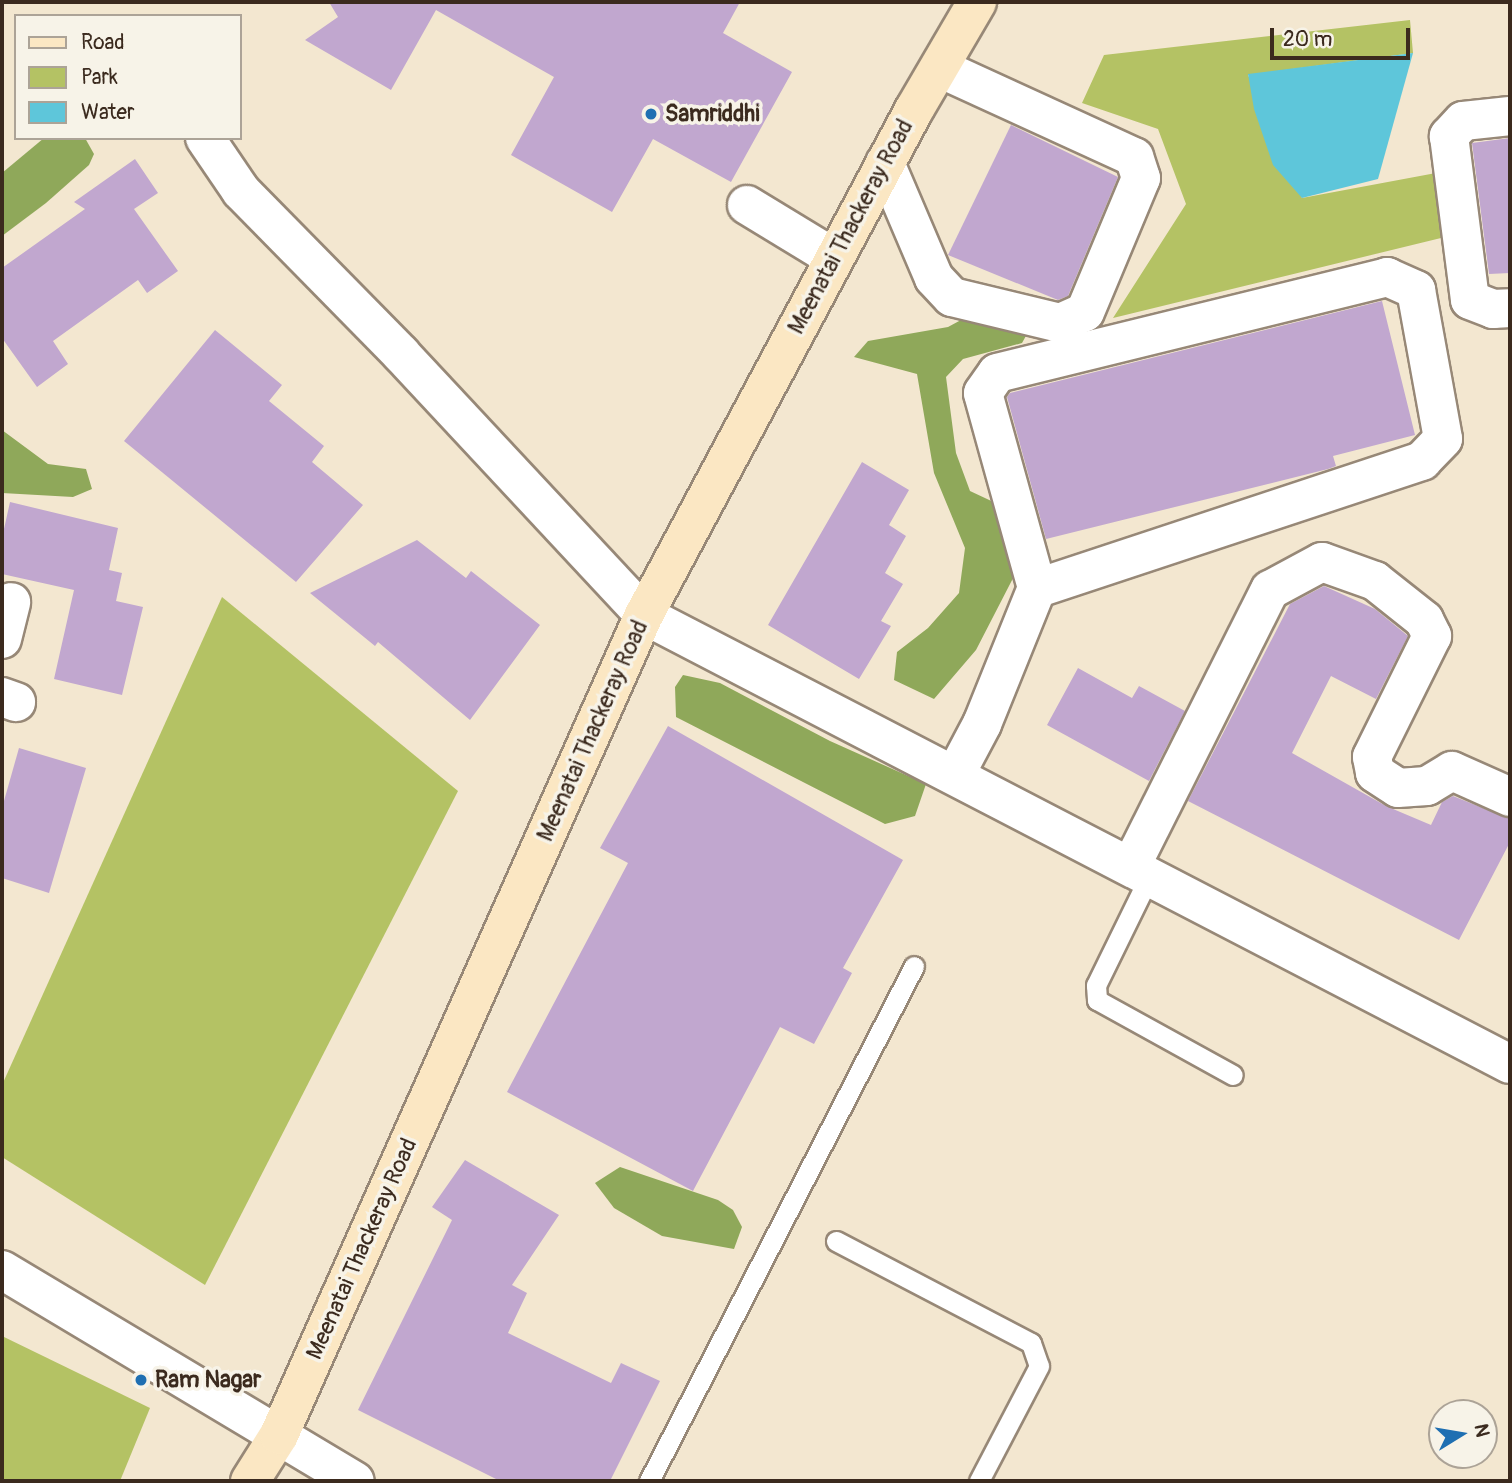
<!DOCTYPE html>
<style>
body{margin:0}
#map{position:relative;width:1512px;height:1483px;overflow:hidden;background:#f3e7d0;font-family:Pangolin,sans-serif}
div>[style]{position:absolute}
.green>*{inset:0;background:#b4c264}
.forest>*{inset:0;background:#8fa85a}
.water>*{inset:0;background:#5ec6da}
.building>*{inset:0;background:#c1a7cf}
.roads{filter:drop-shadow(2px 0 #978877) drop-shadow(-2px 0 #978877) drop-shadow(0 2px #978877) drop-shadow(0 -2px #978877)}
.lane>*{height:19px;margin:-9.5px;padding:0 9.5px;transform-origin:9.5px;border-radius:9.5px;background:#fff}
.street>*{height:38px;margin:-19px;padding:0 19px;transform-origin:19px;border-radius:19px;background:#fff}
.secondary>*{height:38px;margin:-19px;padding:0 19px;transform-origin:19px;border-radius:19px;background:#fbe7c3}
.dots>*{width:19px;height:19px;translate:-50% -50%;box-sizing:border-box;border:4px solid #f7f3e8;border-radius:50%}
span{translate:-50% -50%;white-space:nowrap;text-align:center;line-height:1.15;-webkit-text-stroke:7px #f7f3e8;paint-order:stroke}
.poi-label{font-size:23px;color:#3b2a1e;font-weight:700}
.left{translate:0 -50%;text-align:left}
.street-label{font-size:23px;color:#3b2a1e}
.frame{position:absolute;inset:0;border:4px solid #3b2a1e;pointer-events:none}
.legend{position:absolute;left:14px;top:14px;width:228px;height:126px;box-sizing:border-box;background:#f7f3e8;border:2px solid #aca397;margin:0;padding:9px 12px;list-style:none;font-size:21px;color:#3b2a1e}
.legend li{display:flex;align-items:center;gap:14px;height:35px}
.legend b{width:35px;border:2px solid #aca397}
.north{position:absolute;left:1428px;top:1399px;width:70px;height:70px;box-sizing:border-box;background:#f7f3e8;border:2px solid #aca397;border-radius:50%;rotate:79deg;font-size:19px;font-weight:700;line-height:28px;text-align:center;color:#3b2a1e}
.north::after{content:'';display:block;margin:auto;width:24px;height:32px;background:#1f6fb2;clip-path:polygon(50% 0,100% 100%,50% 72%,0 100%)}
.scale{position:absolute;left:1270px;top:28px;width:140px;height:32px;box-sizing:border-box;border:4px solid #3b2a1e;border-top:0;padding-left:9px;font-size:21px;line-height:24px;white-space:nowrap;color:#3b2a1e;-webkit-text-stroke:5px #f7f3e8;paint-order:stroke}
</style>
<div id="map">
<div class="green">
<div style="clip-path:polygon(1410px 20px,1413px 53px,1248px 75px,1302px 198px,1436px 173px,1441px 238px,1113px 318px,1186px 204px,1158px 129px,1082px 103px,1104px 55px)"></div>
<div style="clip-path:polygon(222px 597px,458px 791px,205px 1285px,2px 1157px,2px 1085px)"></div>
<div style="clip-path:polygon(2px 1336px,150px 1408px,120px 1481px,2px 1481px)"></div>
</div>
<div class="forest">
<div style="clip-path:polygon(44px 138px,85px 138px,94px 154px,89px 165px,46px 203px,2px 236px,2px 173px)"></div>
<div style="clip-path:polygon(987px 306px,1032px 325px,1022px 343px,963px 359px,946px 377px,956px 453px,970px 491px,1002px 506px,1026px 553px,976px 650px,934px 699px,894px 680px,897px 652px,928px 628px,959px 593px,965px 548px,934px 473px,917px 374px,854px 357px,868px 341px,948px 327px)"></div>
<div style="clip-path:polygon(2px 430px,48px 464px,86px 469px,92px 489px,73px 497px,2px 493px)"></div>
<div style="clip-path:polygon(683px 675px,720px 683px,830px 741px,926px 784px,915px 816px,885px 824px,676px 717px,675px 687px)"></div>
<div style="clip-path:polygon(620px 1167px,718px 1200px,733px 1210px,742px 1227px,734px 1249px,662px 1236px,614px 1208px,595px 1183px)"></div>
</div>
<div class="water">
<div style="clip-path:polygon(1413px 53px,1378px 179px,1302px 198px,1273px 165px,1254px 109px,1248px 74px)"></div>
</div>
<div class="building">
<div style="clip-path:polygon(329px 2px,740px 2px,723px 33px,792px 72px,731px 182px,653px 139px,612px 212px,511px 155px,554px 77px,436px 10px,391px 90px,305px 40px,338px 17px)"></div>
<div style="clip-path:polygon(1011px 125px,1118px 177px,1068px 296px,1058px 300px,948px 255px)"></div>
<div style="clip-path:polygon(1510px 138px,1510px 273px,1489px 274px,1472px 143px)"></div>
<div style="clip-path:polygon(135px 159px,158px 193px,134px 209px,178px 271px,147px 293px,138px 280px,53px 341px,68px 364px,37px 387px,2px 338px,2px 268px,85px 209px,74px 202px)"></div>
<div style="clip-path:polygon(1382px 301px,1415px 435px,1333px 456px,1336px 466px,1328px 469px,1046px 539px,1007px 397px,1010px 393px)"></div>
<div style="clip-path:polygon(215px 330px,282px 385px,269px 401px,324px 446px,312px 462px,363px 505px,296px 582px,124px 441px)"></div>
<div style="clip-path:polygon(862px 462px,909px 490px,889px 525px,906px 536px,885px 573px,903px 584px,881px 621px,891px 626px,859px 679px,768px 625px)"></div>
<div style="clip-path:polygon(10px 502px,118px 528px,109px 570px,122px 573px,116px 601px,143px 607px,122px 695px,54px 679px,74px 590px,2px 574px,2px 538px)"></div>
<div style="clip-path:polygon(417px 540px,466px 578px,471px 571px,540px 625px,470px 720px,378px 642px,375px 646px,310px 593px)"></div>
<div style="clip-path:polygon(1324px 586px,1375px 609px,1408px 636px,1376px 699px,1331px 676px,1292px 753px,1386px 806px,1431px 825px,1442px 802px,1453px 796px,1510px 819px,1510px 842px,1459px 940px,1188px 801px,1290px 604px)"></div>
<div style="clip-path:polygon(1078px 668px,1132px 698px,1139px 686px,1185px 711px,1149px 781px,1047px 725px)"></div>
<div style="clip-path:polygon(668px 726px,903px 860px,843px 968px,852px 973px,814px 1044px,780px 1027px,693px 1191px,507px 1092px,628px 863px,600px 848px)"></div>
<div style="clip-path:polygon(19px 748px,86px 768px,49px 893px,2px 878px,2px 808px)"></div>
<div style="clip-path:polygon(465px 1160px,559px 1215px,512px 1285px,527px 1293px,508px 1333px,611px 1383px,621px 1363px,660px 1381px,610px 1481px,500px 1481px,358px 1410px,452px 1220px,432px 1207px)"></div>
</div>
<div class="roads">
<div class="lane">
<div style="left:1150px;top:875px;width:123px;rotate:116.1deg"></div>
<div style="left:1096px;top:985px;width:15px;rotate:86deg"></div>
<div style="left:1097px;top:1000px;width:155px;rotate:28.9deg"></div>
<div style="left:836px;top:1241px;width:220px;rotate:27.6deg"></div>
<div style="left:1031px;top:1343px;width:24px;rotate:71deg"></div>
<div style="left:1039px;top:1366px;width:130px;rotate:117.6deg"></div>
<div style="left:649px;top:1481px;width:579px;rotate:-62.77deg"></div>
</div>
<div class="street">
<div style="left:1510px;top:116px;width:47px;rotate:173.9deg"></div>
<div style="left:1463px;top:121px;width:21px;rotate:133deg"></div>
<div style="left:1449px;top:136px;width:165px;rotate:82.7deg"></div>
<div style="left:1470px;top:300px;width:25px;rotate:21deg"></div>
<div style="left:1493px;top:309px;width:17px;rotate:-3deg"></div>
<div style="left:205px;top:138px;width:64px;rotate:55.8deg"></div>
<div style="left:241px;top:191px;width:228px;rotate:45.5deg"></div>
<div style="left:401px;top:354px;width:357px;rotate:47deg"></div>
<div style="left:644px;top:615px;width:975px;rotate:27.41deg"></div>
<div style="left:885px;top:163px;width:125px;rotate:66.9deg"></div>
<div style="left:934px;top:278px;width:26px;rotate:47deg"></div>
<div style="left:952px;top:297px;width:111px;rotate:13.5deg"></div>
<div style="left:1060px;top:323px;width:27px;rotate:-24deg"></div>
<div style="left:1085px;top:312px;width:145px;rotate:-67.3deg"></div>
<div style="left:1141px;top:178px;width:22px;rotate:-108deg"></div>
<div style="left:1134px;top:157px;width:213px;rotate:-155.4deg"></div>
<div style="left:747px;top:205px;width:102px;rotate:31.3deg"></div>
<div style="left:2px;top:639px;width:38px;rotate:-76deg"></div>
<div style="left:2px;top:697px;width:15px;rotate:20deg"></div>
<div style="left:955px;top:775px;width:58px;rotate:-62.1deg"></div>
<div style="left:982px;top:724px;width:147px;rotate:-68deg"></div>
<div style="left:1037px;top:588px;width:202px;rotate:-105.5deg"></div>
<div style="left:983px;top:393px;width:24px;rotate:-55deg"></div>
<div style="left:997px;top:373px;width:402px;rotate:-13.8deg"></div>
<div style="left:1387px;top:277px;width:32px;rotate:24deg"></div>
<div style="left:1416px;top:290px;width:151px;rotate:79.7deg"></div>
<div style="left:1443px;top:439px;width:30px;rotate:134deg"></div>
<div style="left:1422px;top:461px;width:405px;rotate:161.7deg"></div>
<div style="left:1131px;top:866px;width:309px;rotate:-63.3deg"></div>
<div style="left:1270px;top:590px;width:59px;rotate:-28.3deg"></div>
<div style="left:1322px;top:562px;width:56px;rotate:19.7deg"></div>
<div style="left:1375px;top:581px;width:63px;rotate:38.5deg"></div>
<div style="left:1424px;top:620px;width:18px;rotate:63deg"></div>
<div style="left:1432px;top:636px;width:135px;rotate:116.4deg"></div>
<div style="left:1372px;top:757px;width:16px;rotate:79deg"></div>
<div style="left:1375px;top:773px;width:27px;rotate:33deg"></div>
<div style="left:1398px;top:788px;width:29px;rotate:-4deg"></div>
<div style="left:1427px;top:786px;width:29px;rotate:-31deg"></div>
<div style="left:1452px;top:771px;width:64px;rotate:24.1deg"></div>
<div style="left:2px;top:1270px;width:411px;rotate:30.9deg"></div>
</div>
<div class="secondary">
<div style="left:250px;top:1481px;width:54px;rotate:-57.8deg"></div>
<div style="left:279px;top:1435px;width:898px;rotate:-66.01deg"></div>
<div style="left:644px;top:615px;width:573px;rotate:-61.87deg"></div>
<div style="left:914px;top:110px;width:125px;rotate:-59.7deg"></div>
</div>
</div>
<div class="dots">
<div style="left:651px;top:114px;background:#1f6fb2"></div>
<div style="left:141px;top:1380px;background:#1f6fb2"></div>
</div>
<div class="poi-label">
<span class="left" style="left:665px;top:114px">Samriddhi</span>
<span class="left" style="left:155px;top:1380px">Ram Nagar</span>
</div>
<div class="street-label">
<span style="left:851px;top:227px;rotate:-62deg">Meenatai Thackeray Road</span>
<span style="left:593px;top:731px;rotate:-66deg">Meenatai Thackeray Road</span>
<span style="left:362px;top:1249px;rotate:-66deg">Meenatai Thackeray Road</span>
</div>
<div class="frame"></div>
<ul class="legend">
<li><b style="height:9px;background:#fbe7c3"></b>Road</li>
<li><b style="height:19px;background:#b4c264"></b>Park</li>
<li><b style="height:19px;background:#5ec6da"></b>Water</li>
</ul>
<div class="north">N</div>
<div class="scale">20 m</div>
</div>
